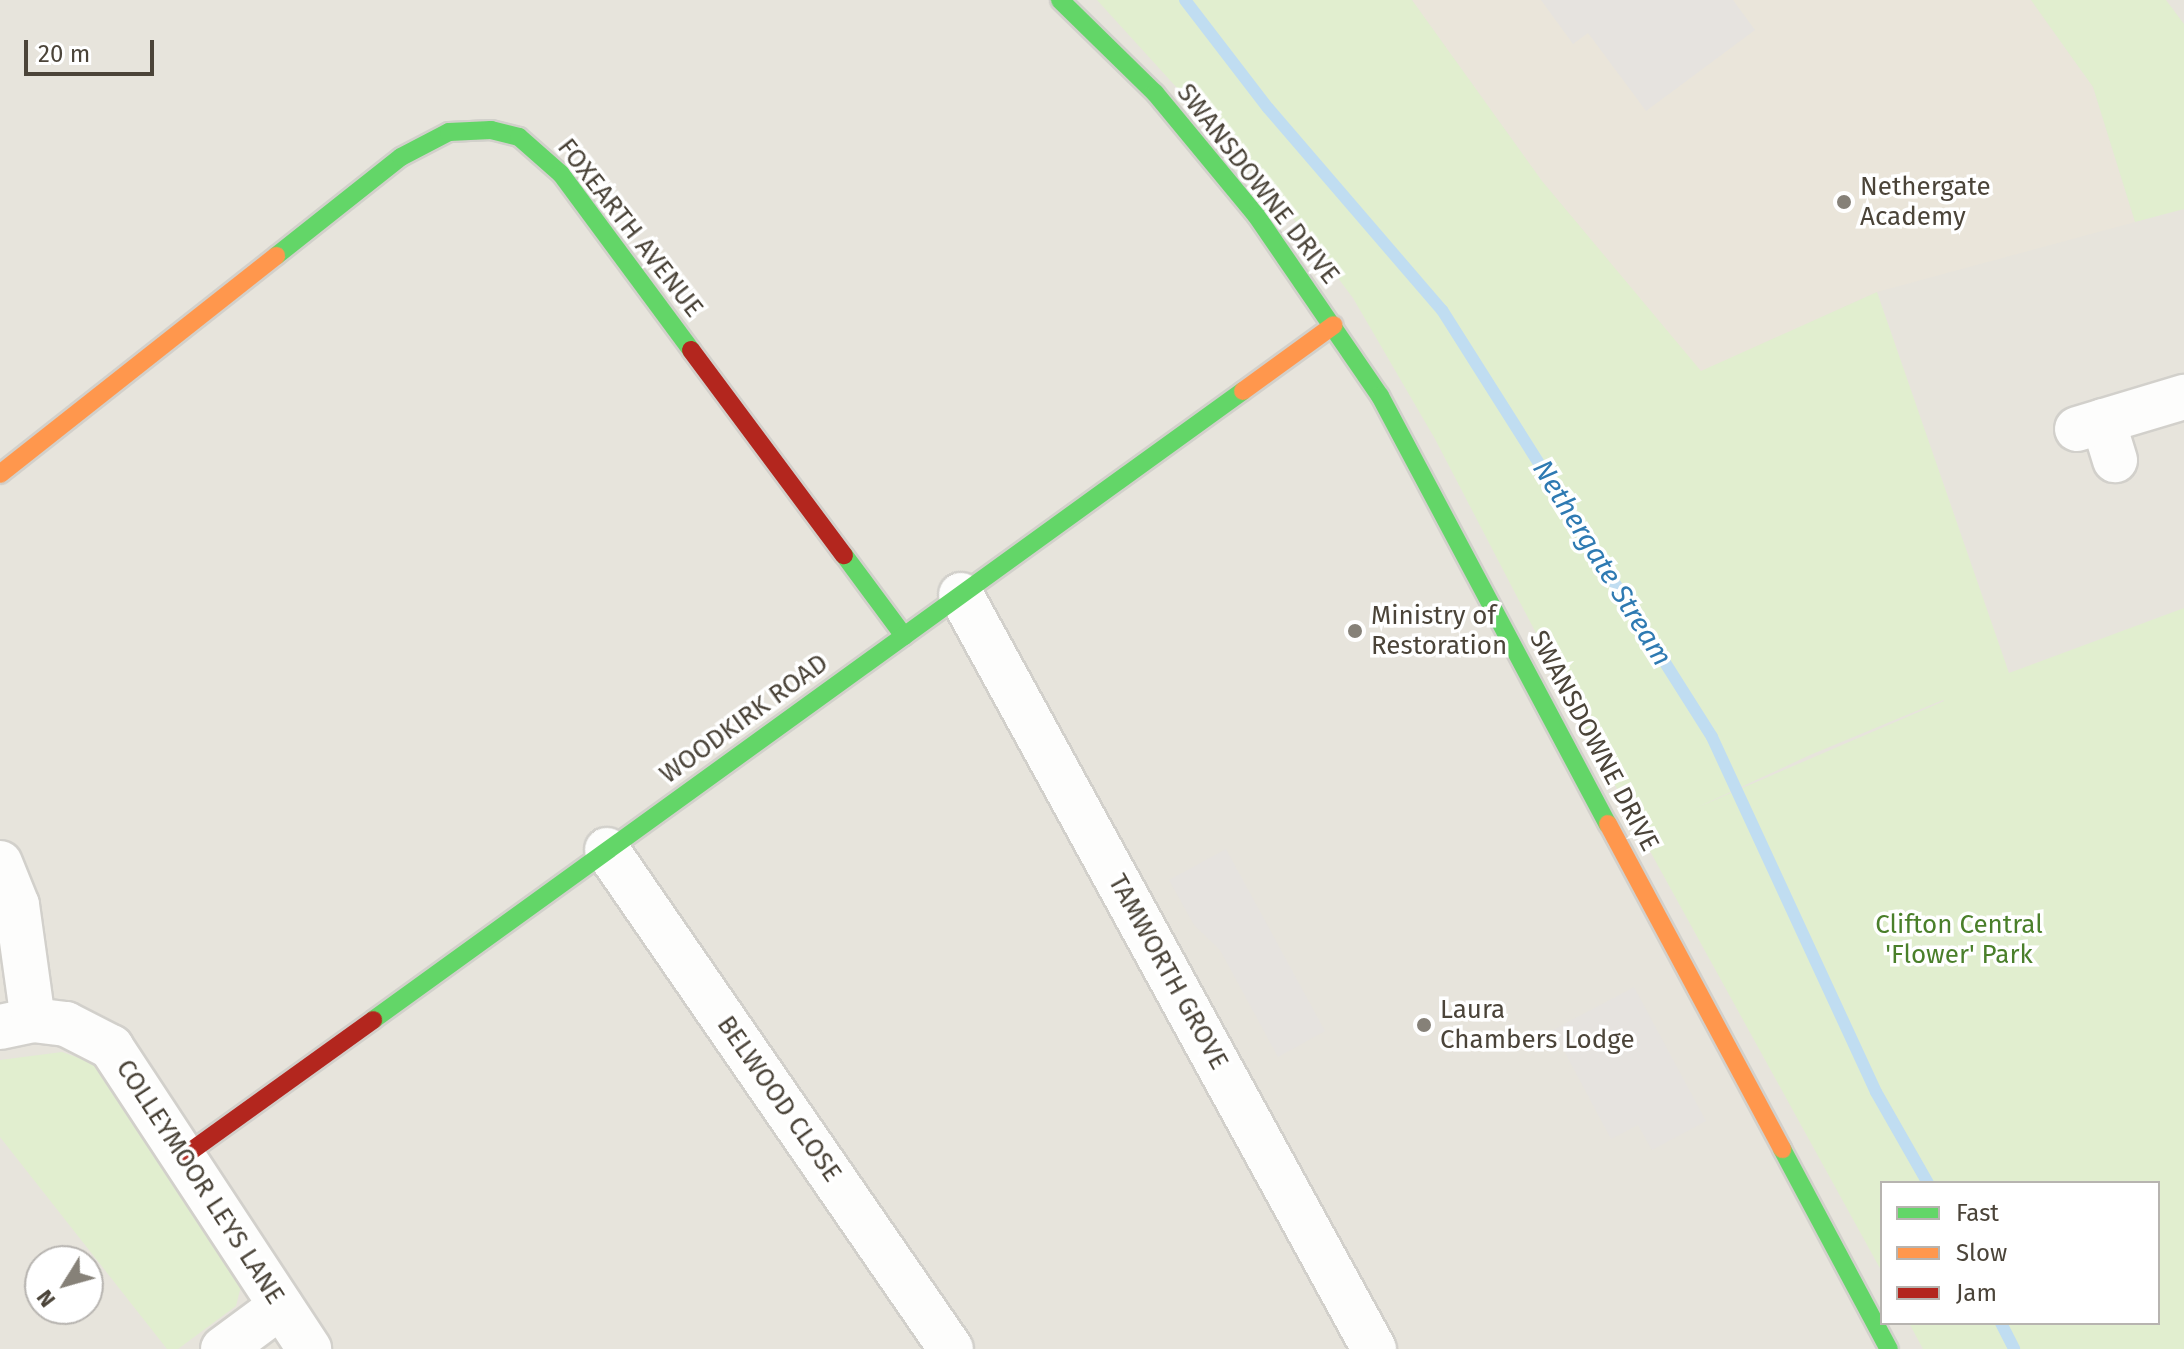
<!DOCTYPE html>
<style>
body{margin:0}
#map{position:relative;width:2184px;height:1349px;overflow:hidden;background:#f4f2ee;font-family:"Fira Sans",sans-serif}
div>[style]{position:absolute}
.residential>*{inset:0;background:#e7e4dc}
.education>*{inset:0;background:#eae5da}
.green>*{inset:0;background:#e1eecf}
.parking>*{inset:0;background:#e6e3df}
.stream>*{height:12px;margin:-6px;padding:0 6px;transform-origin:6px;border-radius:6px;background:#c0ddf1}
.roads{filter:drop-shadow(2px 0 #d2d0cb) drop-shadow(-2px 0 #d2d0cb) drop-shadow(0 2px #d2d0cb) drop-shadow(0 -2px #d2d0cb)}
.street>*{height:44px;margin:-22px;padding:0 22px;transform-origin:22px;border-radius:22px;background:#fdfdfc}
.fast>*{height:18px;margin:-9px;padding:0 9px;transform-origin:9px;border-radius:9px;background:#63d668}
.slow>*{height:18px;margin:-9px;padding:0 9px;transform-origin:9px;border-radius:9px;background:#ff974d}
.jam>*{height:18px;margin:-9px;padding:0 9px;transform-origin:9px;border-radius:9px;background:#b3261e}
.dots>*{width:22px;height:22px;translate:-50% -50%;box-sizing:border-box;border:4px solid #fff;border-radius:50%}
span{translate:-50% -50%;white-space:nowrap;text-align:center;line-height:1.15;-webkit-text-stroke:7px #fff;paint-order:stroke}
.street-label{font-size:26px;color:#4b4439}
.poi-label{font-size:26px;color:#4b4439}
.left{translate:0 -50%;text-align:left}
.park-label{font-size:26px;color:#4a7f2a}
.water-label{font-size:28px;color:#2e7ab2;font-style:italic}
.legend{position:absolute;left:1880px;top:1181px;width:280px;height:144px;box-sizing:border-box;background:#fff;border:2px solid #b7b4b0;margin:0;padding:10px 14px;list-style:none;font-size:24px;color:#4b4439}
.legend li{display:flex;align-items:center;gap:16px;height:40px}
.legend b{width:40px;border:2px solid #b7b4b0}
.north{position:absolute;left:24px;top:1245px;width:80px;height:80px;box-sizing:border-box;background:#fff;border:2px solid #b7b4b0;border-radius:50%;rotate:233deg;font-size:22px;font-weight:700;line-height:32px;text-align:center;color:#4b4439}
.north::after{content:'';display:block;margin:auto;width:28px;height:36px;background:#868178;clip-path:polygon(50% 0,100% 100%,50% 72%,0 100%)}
.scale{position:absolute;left:24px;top:40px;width:130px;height:36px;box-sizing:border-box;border:4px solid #4b4439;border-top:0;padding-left:10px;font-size:24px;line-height:28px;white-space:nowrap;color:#4b4439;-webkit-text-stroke:6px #fff;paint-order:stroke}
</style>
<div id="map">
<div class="residential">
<div style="clip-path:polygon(evenodd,0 0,2184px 0,2184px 1349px,0 1349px,0 0,1882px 1183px,2158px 1183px,2158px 1323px,1882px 1323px,1882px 1183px,0 0,40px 1261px,88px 1261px,88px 1309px,40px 1309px,40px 1261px)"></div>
</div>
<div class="education">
<div style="clip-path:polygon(1412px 0,2031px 0,2093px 87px,2135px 222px,1877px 292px,1701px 372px,1542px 181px)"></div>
</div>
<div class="green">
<div style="clip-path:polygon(evenodd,1097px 0,1412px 0,1542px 181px,1701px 371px,1877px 292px,2009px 673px,2184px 608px,2184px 1349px,1923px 1349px,1909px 1323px,2158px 1323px,2158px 1183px,1882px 1183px,1882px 1272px,1640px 833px,1435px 439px,1353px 298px,1280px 201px,1097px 0,1943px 700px,1944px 701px,1696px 808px,1810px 755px,1943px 700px)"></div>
<div style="clip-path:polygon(2031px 0,2166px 0,2184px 24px,2184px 209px,2135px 222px,2093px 87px)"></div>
<div style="clip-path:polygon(62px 1052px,96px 1064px,241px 1286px,236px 1306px,178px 1349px,167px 1349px,0 1137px,0 1060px)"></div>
</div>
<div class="parking">
<div style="clip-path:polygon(1541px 0,1733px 0,1755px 30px,1646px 111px,1588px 33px,1573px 44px)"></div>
<div style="clip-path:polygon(1226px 849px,1325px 1031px,1278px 1057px,1220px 950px,1194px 925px,1169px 880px)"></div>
<div style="clip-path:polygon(1634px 987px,1706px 1121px,1652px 1150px,1638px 1125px,1611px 1139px,1553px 1030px)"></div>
</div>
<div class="stream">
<div style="left:1185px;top:0;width:136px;rotate:52.5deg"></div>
<div style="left:1268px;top:108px;width:267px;rotate:49.3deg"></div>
<div style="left:1442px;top:310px;width:505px;rotate:57.69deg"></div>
<div style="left:1712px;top:737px;width:391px;rotate:65.2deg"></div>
<div style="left:1876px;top:1092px;width:105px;rotate:60.3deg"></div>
<div style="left:2001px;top:1323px;width:29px;rotate:63deg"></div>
</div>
<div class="roads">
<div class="street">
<div style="left:2103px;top:421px;width:41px;rotate:72.9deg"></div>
<div style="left:2077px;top:429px;width:112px;rotate:-16.7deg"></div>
<div style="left:961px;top:595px;width:860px;rotate:61.29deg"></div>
<div style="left:607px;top:850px;width:606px;rotate:55.42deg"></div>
<div style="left:0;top:863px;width:45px;rotate:68deg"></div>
<div style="left:17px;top:905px;width:116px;rotate:82.1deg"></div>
<div style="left:0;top:1027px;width:34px;rotate:-12deg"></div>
<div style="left:33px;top:1020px;width:33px;rotate:7deg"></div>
<div style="left:66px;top:1024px;width:51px;rotate:27.1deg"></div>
<div style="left:111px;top:1047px;width:361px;rotate:56.7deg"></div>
<div style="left:223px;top:1349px;width:72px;rotate:-36.6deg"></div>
</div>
<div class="fast">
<div style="left:1060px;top:0;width:133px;rotate:44.4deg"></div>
<div style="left:1155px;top:93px;width:158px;rotate:50.4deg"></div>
<div style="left:1256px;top:215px;width:219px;rotate:55.6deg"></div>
<div style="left:1380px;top:396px;width:485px;rotate:62deg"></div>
<div style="left:276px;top:256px;width:159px;rotate:-38.4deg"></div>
<div style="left:401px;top:157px;width:54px;rotate:-27.5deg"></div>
<div style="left:449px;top:132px;width:42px;rotate:-2.7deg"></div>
<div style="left:491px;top:130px;width:29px;rotate:14deg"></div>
<div style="left:519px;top:137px;width:56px;rotate:41.4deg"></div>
<div style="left:561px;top:174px;width:219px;rotate:53.5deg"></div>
<div style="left:844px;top:555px;width:101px;rotate:53.5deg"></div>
<div style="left:373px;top:1020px;width:1074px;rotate:-35.87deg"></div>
<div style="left:1782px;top:1149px;width:227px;rotate:61.9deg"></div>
</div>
<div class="slow">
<div style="left:1243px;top:391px;width:112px;rotate:-36deg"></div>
<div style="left:0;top:474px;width:352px;rotate:-38.3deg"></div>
<div style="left:1608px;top:824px;width:369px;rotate:61.8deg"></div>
</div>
<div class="jam">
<div style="left:691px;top:350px;width:256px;rotate:53.3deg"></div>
<div style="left:184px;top:1156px;width:233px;rotate:-35.7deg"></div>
</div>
</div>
<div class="dots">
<div style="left:1844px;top:202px;background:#868178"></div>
<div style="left:1355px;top:631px;background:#868178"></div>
<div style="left:1424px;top:1025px;background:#868178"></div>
</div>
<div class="street-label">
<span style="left:1258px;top:184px;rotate:52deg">SWANSDOWNE DRIVE</span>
<span style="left:630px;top:228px;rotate:52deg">FOXEARTH AVENUE</span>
<span style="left:744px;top:719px;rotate:-36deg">WOODKIRK ROAD</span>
<span style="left:1594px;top:741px;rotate:62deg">SWANSDOWNE DRIVE</span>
<span style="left:1168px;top:972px;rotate:61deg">TAMWORTH GROVE</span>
<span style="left:779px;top:1099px;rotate:55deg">BELWOOD CLOSE</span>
<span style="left:200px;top:1182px;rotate:57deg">COLLEYMOOR LEYS LANE</span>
</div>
<div class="poi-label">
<span class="left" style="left:1860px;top:202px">Nethergate<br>Academy</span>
<span class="left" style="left:1371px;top:631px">Ministry of<br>Restoration</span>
<span class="left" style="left:1440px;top:1025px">Laura<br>Chambers Lodge</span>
</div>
<div class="park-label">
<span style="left:1959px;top:940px">Clifton Central<br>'Flower' Park</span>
</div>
<div class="water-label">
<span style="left:1602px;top:563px;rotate:58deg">Nethergate Stream</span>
</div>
<ul class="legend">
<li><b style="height:10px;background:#63d668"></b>Fast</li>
<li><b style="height:10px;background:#ff974d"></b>Slow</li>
<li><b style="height:10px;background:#b3261e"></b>Jam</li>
</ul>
<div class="north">N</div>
<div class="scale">20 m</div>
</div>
